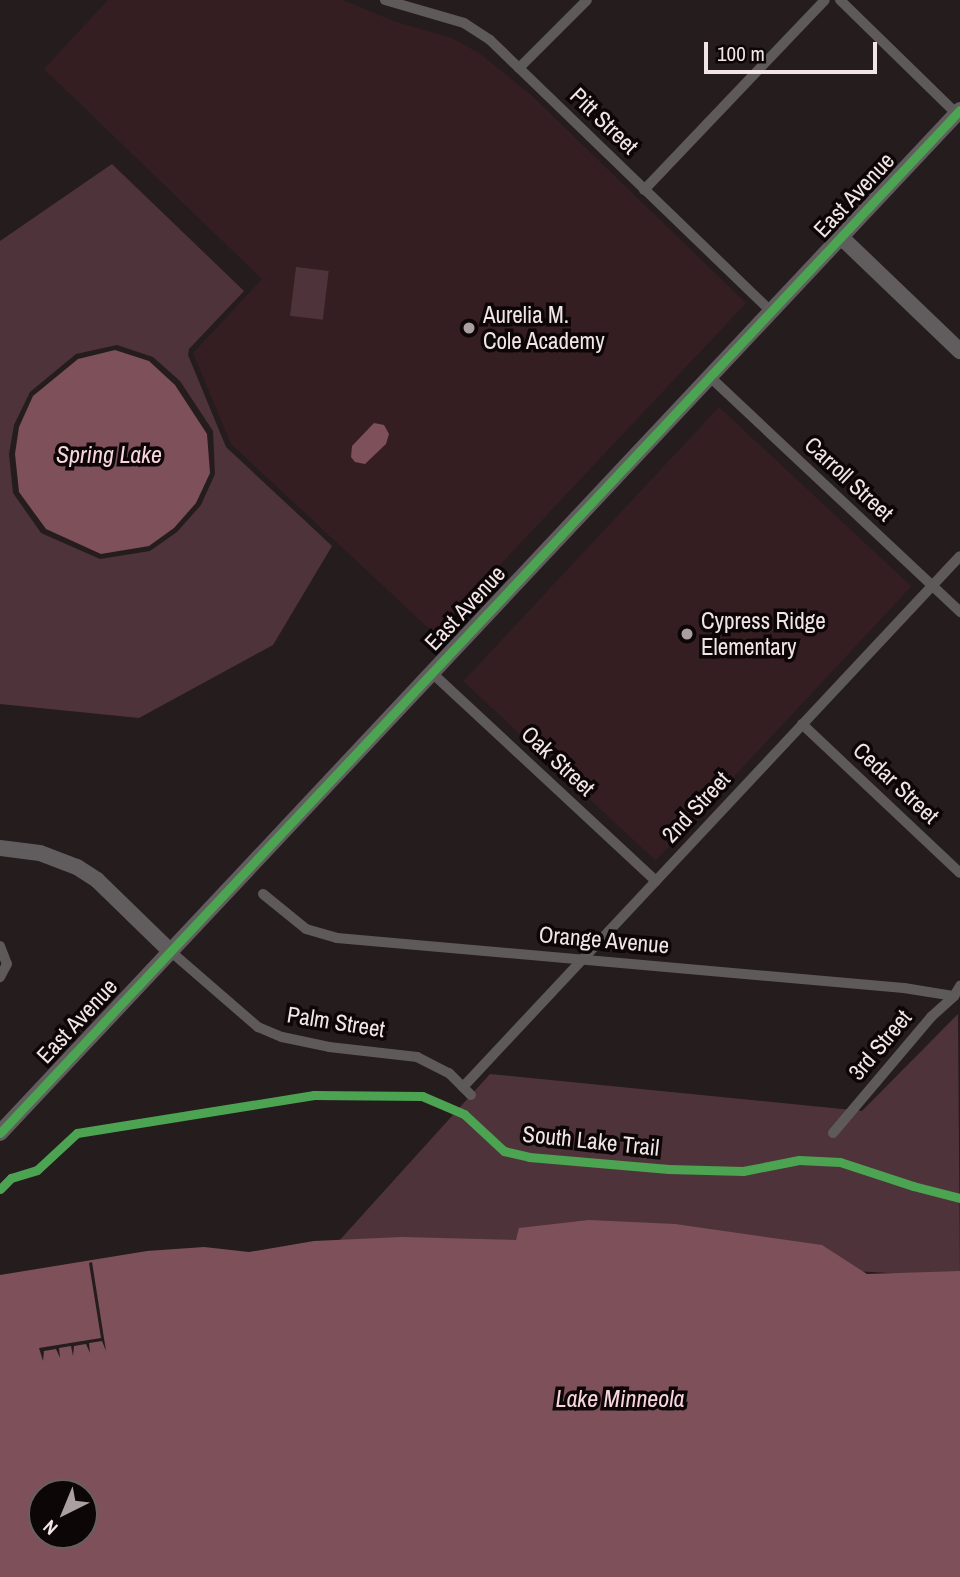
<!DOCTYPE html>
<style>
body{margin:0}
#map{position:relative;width:960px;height:1577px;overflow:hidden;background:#251c1e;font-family:"Archivo Narrow",sans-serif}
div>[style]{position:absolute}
.built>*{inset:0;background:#341e22;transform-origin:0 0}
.green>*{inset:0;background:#4f333a;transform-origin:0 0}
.water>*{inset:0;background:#7e505a}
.pier>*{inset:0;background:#251c1e}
.street>*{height:10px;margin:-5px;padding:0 5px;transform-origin:5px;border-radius:5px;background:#5e5a5a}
.secondary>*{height:16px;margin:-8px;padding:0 8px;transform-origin:8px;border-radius:8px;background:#615d5e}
.cycleway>*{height:9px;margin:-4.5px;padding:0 4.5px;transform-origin:4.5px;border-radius:4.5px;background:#4ca352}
.dots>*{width:19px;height:19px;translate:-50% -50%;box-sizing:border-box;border:4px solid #0c0607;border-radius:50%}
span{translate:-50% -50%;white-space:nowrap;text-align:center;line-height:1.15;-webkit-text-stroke:7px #0c0607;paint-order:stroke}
.street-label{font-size:23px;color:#f2e5e7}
.poi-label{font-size:23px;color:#f2e5e7}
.left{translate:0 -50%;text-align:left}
.water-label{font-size:24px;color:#f8d6dc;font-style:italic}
.north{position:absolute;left:28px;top:1479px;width:70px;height:70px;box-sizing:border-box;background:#0c0607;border:2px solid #685f61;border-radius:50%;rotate:223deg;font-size:19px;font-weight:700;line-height:28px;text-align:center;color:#f2e5e7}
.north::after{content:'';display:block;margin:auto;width:24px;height:32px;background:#aa9fa1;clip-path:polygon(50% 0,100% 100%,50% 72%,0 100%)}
.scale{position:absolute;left:704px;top:42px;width:173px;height:32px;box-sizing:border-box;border:4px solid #f2e5e7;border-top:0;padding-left:9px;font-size:21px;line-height:24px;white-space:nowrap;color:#f2e5e7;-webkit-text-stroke:5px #0c0607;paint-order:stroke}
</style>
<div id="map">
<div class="built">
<div style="clip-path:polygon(108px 0,343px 0,396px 22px,452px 38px,479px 53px,531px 95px,746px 303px,435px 634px,231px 444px,193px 353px,262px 279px,44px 69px)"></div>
<div style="left:719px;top:407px;width:263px;height:375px;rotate:43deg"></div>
</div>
<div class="green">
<div style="clip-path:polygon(evenodd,112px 164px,244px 291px,189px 349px,188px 355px,226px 447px,332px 546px,273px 645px,139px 718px,0 704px,0 241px,112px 164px,117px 345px,153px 357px,180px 381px,213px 431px,215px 474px,201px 505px,177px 532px,150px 551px,100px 559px,41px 533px,13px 493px,9px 454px,14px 425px,30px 392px,76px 354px,117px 345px)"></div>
<div style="left:296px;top:267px;width:33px;height:49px;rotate:7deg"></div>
<div style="clip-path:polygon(958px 1014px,960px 1277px,338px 1242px,490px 1074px,862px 1111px)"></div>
</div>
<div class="water">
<div style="clip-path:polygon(115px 350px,149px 361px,175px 385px,207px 434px,210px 473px,196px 503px,174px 528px,149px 546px,101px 554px,46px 529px,19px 492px,15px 454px,19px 427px,33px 396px,78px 359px)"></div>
<div style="clip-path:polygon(374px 423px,384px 425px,389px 434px,386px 444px,365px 464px,355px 462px,351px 457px,352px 446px)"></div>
<div style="clip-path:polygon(evenodd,589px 1220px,675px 1224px,822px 1245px,867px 1274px,960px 1271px,960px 1577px,0 1577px,0 1275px,147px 1251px,204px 1247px,249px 1252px,314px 1241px,401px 1237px,516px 1240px,519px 1228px,589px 1220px,42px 1493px,84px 1493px,84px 1535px,42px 1535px,42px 1493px)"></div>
</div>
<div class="pier">
<div style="clip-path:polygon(92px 1262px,106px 1351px,102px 1341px,89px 1343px,90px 1353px,86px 1344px,74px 1346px,73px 1356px,71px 1346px,59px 1348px,60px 1358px,56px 1349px,44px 1351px,43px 1361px,39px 1348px,101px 1338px,89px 1263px)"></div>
</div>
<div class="street">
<div style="left:385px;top:0;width:82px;rotate:16.2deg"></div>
<div style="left:464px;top:23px;width:31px;rotate:33deg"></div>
<div style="left:490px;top:40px;width:390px;rotate:44deg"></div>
<div style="left:840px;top:0;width:163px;rotate:44.3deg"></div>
<div style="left:519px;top:68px;width:96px;rotate:-45deg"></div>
<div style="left:644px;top:190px;width:262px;rotate:-46.4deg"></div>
<div style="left:709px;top:376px;width:345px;rotate:43.2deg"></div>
<div style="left:431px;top:672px;width:307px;rotate:42.9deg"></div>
<div style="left:802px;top:724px;width:217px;rotate:43.3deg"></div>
<div style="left:263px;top:894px;width:55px;rotate:39.1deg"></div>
<div style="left:306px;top:929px;width:32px;rotate:16deg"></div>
<div style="left:337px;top:938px;width:569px;rotate:5.04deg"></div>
<div style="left:904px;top:988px;width:51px;rotate:9.1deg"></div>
<div style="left:0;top:946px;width:19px;rotate:69deg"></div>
<div style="left:7px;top:964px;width:15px;rotate:118deg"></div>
<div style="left:169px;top:950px;width:118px;rotate:40.9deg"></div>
<div style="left:258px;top:1027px;width:26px;rotate:23deg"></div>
<div style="left:282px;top:1037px;width:48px;rotate:12deg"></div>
<div style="left:329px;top:1047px;width:89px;rotate:6.5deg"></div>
<div style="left:417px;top:1057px;width:36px;rotate:27deg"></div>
<div style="left:449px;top:1073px;width:31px;rotate:45deg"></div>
<div style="left:463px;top:1087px;width:727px;rotate:-46.89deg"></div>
<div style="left:833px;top:1133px;width:152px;rotate:-49.8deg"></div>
<div style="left:931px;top:1017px;width:31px;rotate:-42deg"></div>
<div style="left:954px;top:996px;width:12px;rotate:-59deg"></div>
</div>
<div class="secondary">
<div style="left:841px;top:237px;width:165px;rotate:43.8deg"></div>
<div style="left:0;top:848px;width:40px;rotate:7.1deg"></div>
<div style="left:40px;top:853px;width:40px;rotate:21deg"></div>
<div style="left:77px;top:867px;width:24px;rotate:33deg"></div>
<div style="left:97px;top:880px;width:100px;rotate:44.2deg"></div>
<div style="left:0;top:1133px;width:1403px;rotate:-46.82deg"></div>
</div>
<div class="cycleway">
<div style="left:0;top:1133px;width:1403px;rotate:-46.82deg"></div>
<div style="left:0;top:1189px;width:16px;rotate:-45deg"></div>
<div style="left:11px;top:1178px;width:27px;rotate:-17deg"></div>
<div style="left:37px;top:1170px;width:54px;rotate:-42.8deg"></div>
<div style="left:77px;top:1133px;width:240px;rotate:-9.1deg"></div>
<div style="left:314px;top:1095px;width:108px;rotate:0.5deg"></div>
<div style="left:422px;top:1096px;width:46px;rotate:23.2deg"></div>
<div style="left:464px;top:1114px;width:54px;rotate:42.8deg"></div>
<div style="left:504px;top:1151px;width:26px;rotate:13deg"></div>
<div style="left:529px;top:1157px;width:140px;rotate:4.9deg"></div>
<div style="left:668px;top:1169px;width:75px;rotate:1.5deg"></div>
<div style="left:743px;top:1171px;width:57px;rotate:-11.1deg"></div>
<div style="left:799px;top:1160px;width:41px;rotate:2.8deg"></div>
<div style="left:840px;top:1162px;width:77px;rotate:18.2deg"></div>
<div style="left:913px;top:1186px;width:49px;rotate:14.3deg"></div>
</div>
<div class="dots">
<div style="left:469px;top:328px;background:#aa9fa1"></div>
<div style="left:687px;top:634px;background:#aa9fa1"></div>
</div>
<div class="street-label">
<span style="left:604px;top:121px;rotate:44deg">Pitt Street</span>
<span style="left:854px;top:195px;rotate:-47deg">East Avenue</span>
<span style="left:849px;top:479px;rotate:43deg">Carroll Street</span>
<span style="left:465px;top:608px;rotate:-47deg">East Avenue</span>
<span style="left:558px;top:761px;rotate:43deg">Oak Street</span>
<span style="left:896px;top:783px;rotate:43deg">Cedar Street</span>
<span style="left:696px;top:807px;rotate:-47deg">2nd Street</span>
<span style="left:604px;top:940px;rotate:5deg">Orange Avenue</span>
<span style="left:77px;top:1021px;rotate:-47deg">East Avenue</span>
<span style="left:336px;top:1022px;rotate:9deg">Palm Street</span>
<span style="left:880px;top:1045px;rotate:-50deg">3rd Street</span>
<span style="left:591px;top:1141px;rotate:6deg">South Lake Trail</span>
</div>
<div class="poi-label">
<span class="left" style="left:483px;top:328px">Aurelia M.<br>Cole Academy</span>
<span class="left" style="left:701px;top:634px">Cypress Ridge<br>Elementary</span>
</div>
<div class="water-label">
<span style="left:109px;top:455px">Spring Lake</span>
<span style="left:620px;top:1399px">Lake Minneola</span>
</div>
<div class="north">N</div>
<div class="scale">100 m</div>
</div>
